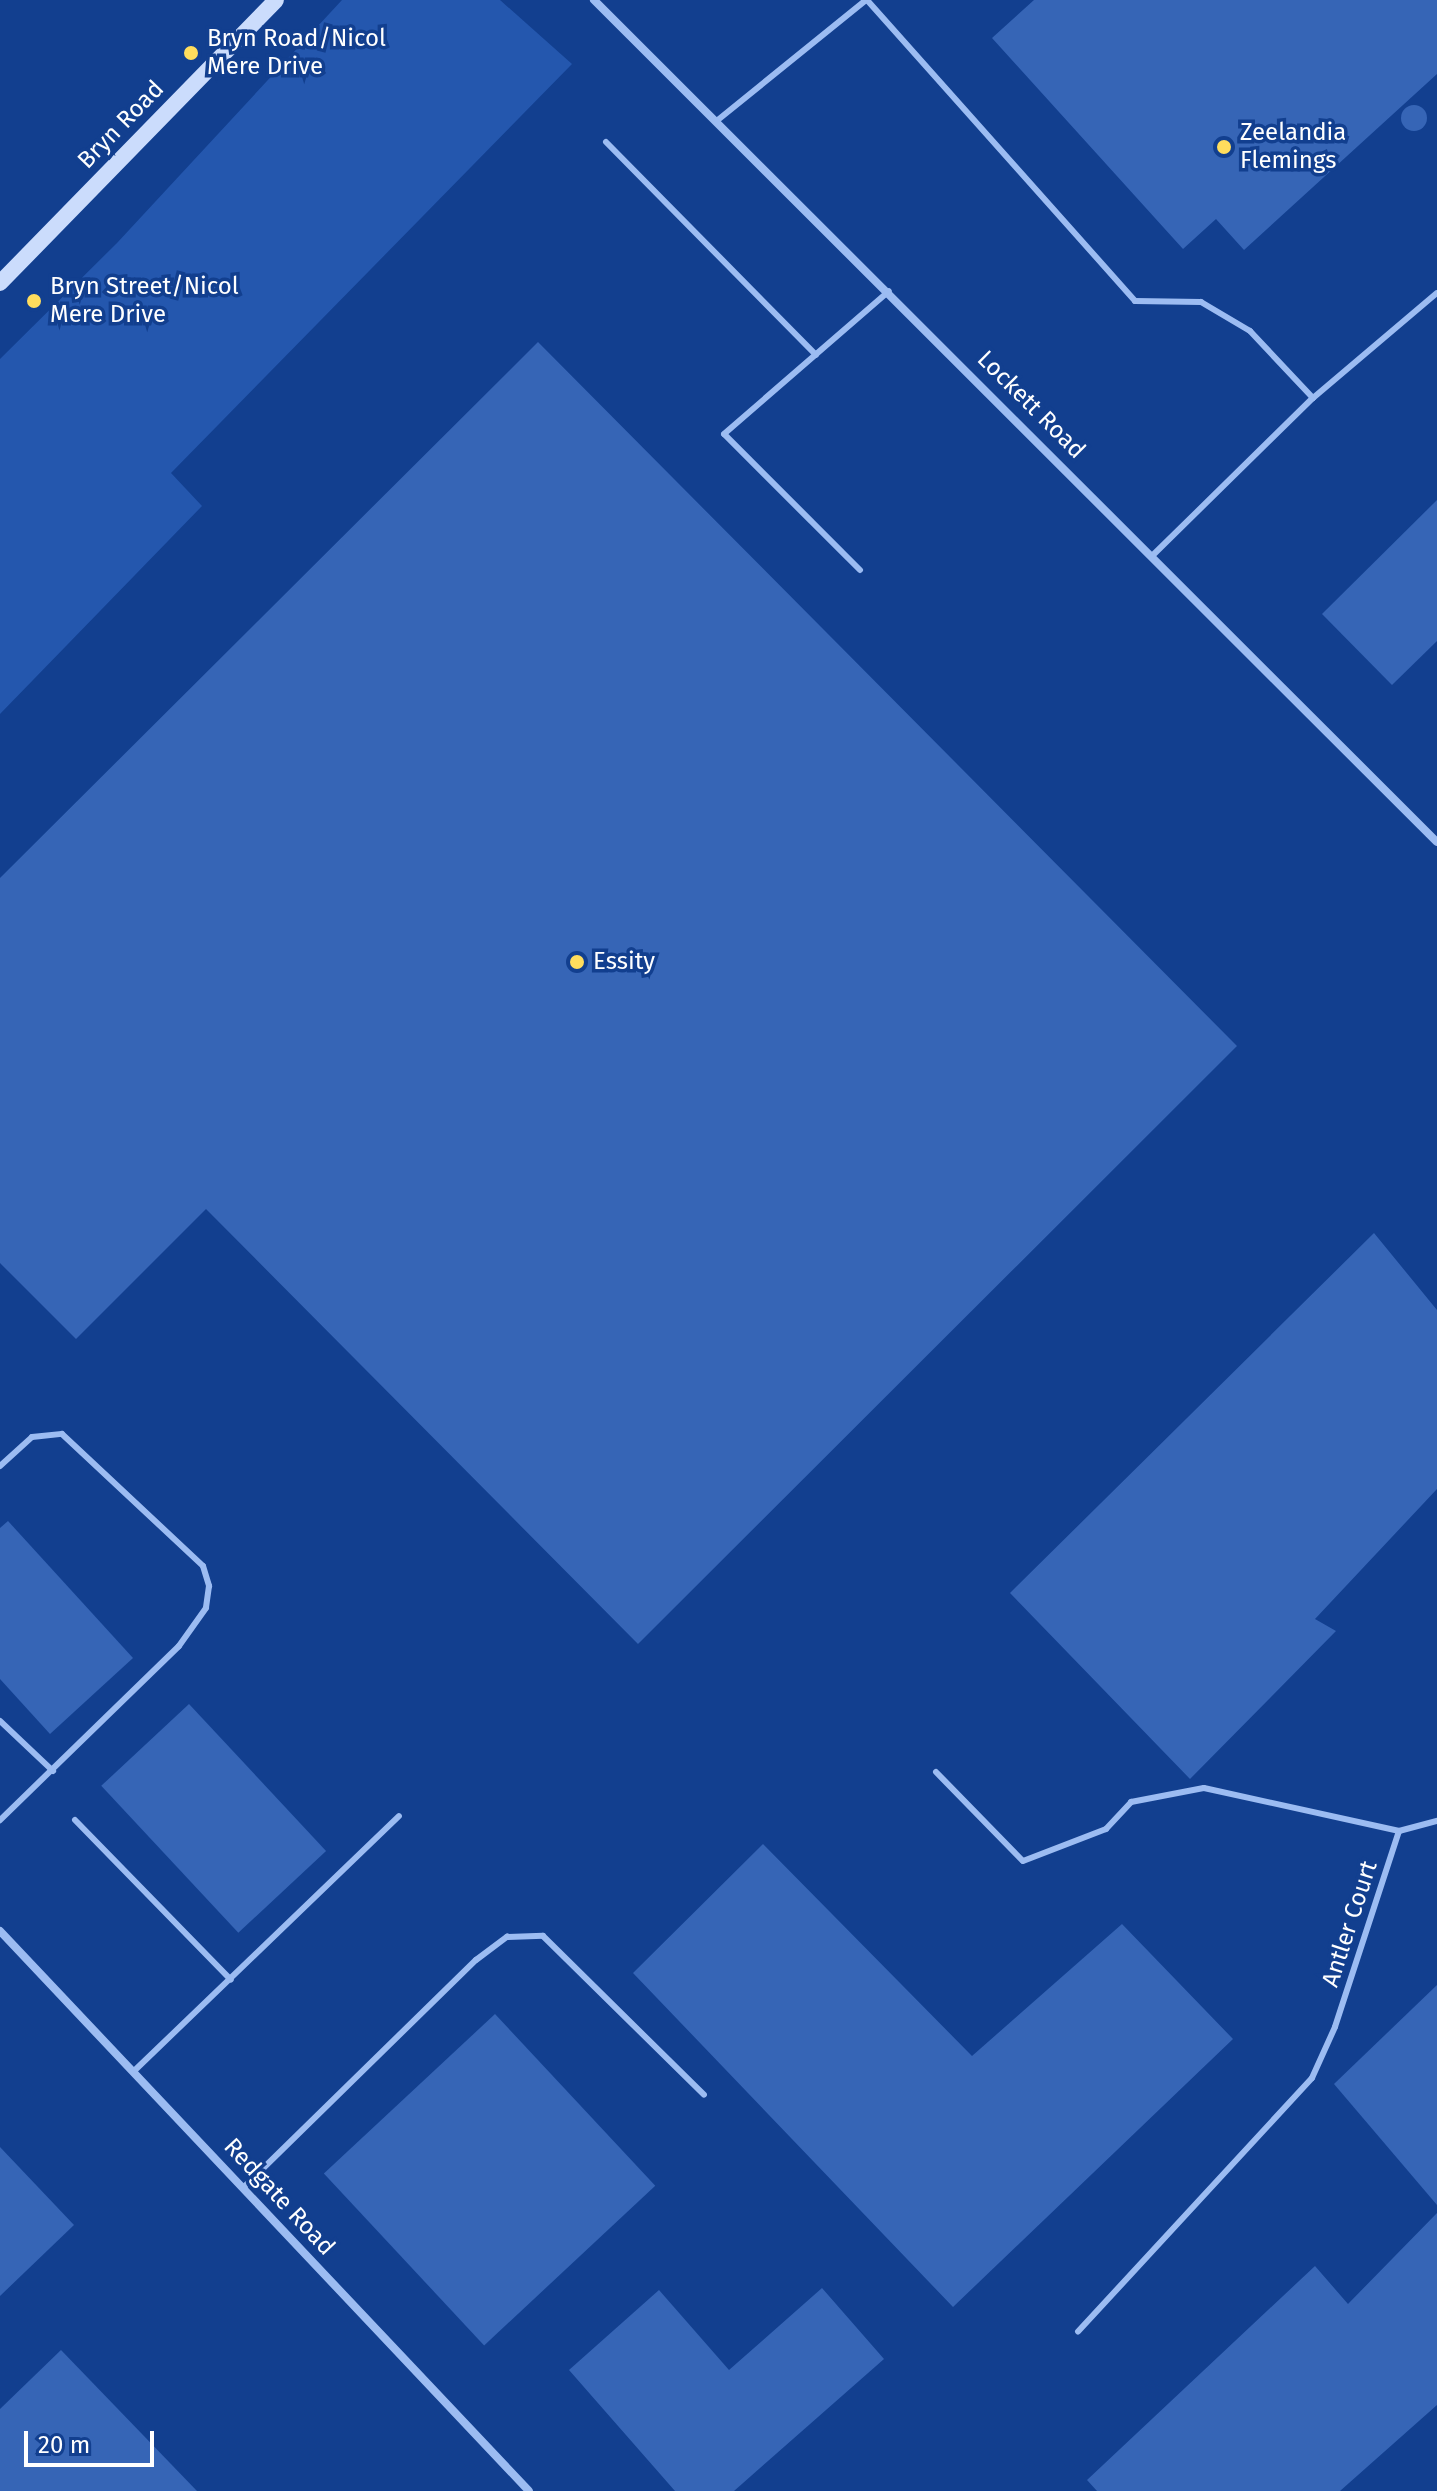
<!DOCTYPE html>
<style>
body{margin:0}
#map{position:relative;width:1437px;height:2491px;overflow:hidden;background:#123f8f;font-family:"Fira Sans",sans-serif}
div>[style]{position:absolute}
.green>*{inset:0;background:#2457ae}
.building>*{inset:0;background:#3665b6;transform-origin:0 0}
.round{border-radius:50%}
.lane>*{height:6px;margin:-3px;padding:0 3px;transform-origin:3px;border-radius:3px;background:#9cbcf2}
.street>*{height:8px;margin:-4px;padding:0 4px;transform-origin:4px;border-radius:4px;background:#9cbcf2}
.secondary>*{height:16px;margin:-8px;padding:0 8px;transform-origin:8px;border-radius:8px;background:#cbdcfc}
.dots>*{width:22px;height:22px;translate:-50% -50%;box-sizing:border-box;border:4px solid #123f8f;border-radius:50%}
span{translate:-50% -50%;white-space:nowrap;text-align:center;line-height:1.15;-webkit-text-stroke:7px #123f8f;paint-order:stroke}
.poi-label{font-size:24px;color:#fff}
.left{translate:0 -50%;text-align:left}
.street-label{font-size:24px;color:#fff}
.scale{position:absolute;left:24px;top:2431px;width:130px;height:36px;box-sizing:border-box;border:4px solid #fff;border-top:0;padding-left:10px;font-size:24px;line-height:28px;white-space:nowrap;color:#fff;-webkit-text-stroke:6px #123f8f;paint-order:stroke}
</style>
<div id="map">
<div class="green">
<div style="clip-path:polygon(342px 0,500px 0,572px 64px,171px 473px,202px 506px,0 714px,0 359px,117px 243px)"></div>
</div>
<div class="building">
<div style="clip-path:polygon(1034px 0,1437px 0,1437px 74px,1244px 250px,1216px 219px,1183px 249px,992px 38px)"></div>
<div class="round" style="left:1401px;top:105px;width:26px;height:26px"></div>
<div style="clip-path:polygon(538px 342px,1237px 1046px,638px 1644px,206px 1209px,76px 1339px,0 1263px,0 878px)"></div>
<div style="clip-path:polygon(1437px 500px,1437px 641px,1392px 685px,1322px 614px)"></div>
<div style="clip-path:polygon(1374px 1233px,1437px 1310px,1437px 1489px,1315px 1619px,1336px 1631px,1190px 1779px,1010px 1593px)"></div>
<div style="clip-path:polygon(8px 1521px,133px 1658px,50px 1734px,0 1679px,0 1528px)"></div>
<div style="left:189px;top:1704px;width:201px;height:120px;rotate:47deg"></div>
<div style="clip-path:polygon(763px 1844px,972px 2056px,1122px 1924px,1233px 2039px,953px 2307px,633px 1973px)"></div>
<div style="clip-path:polygon(1437px 1985px,1437px 2205px,1334px 2084px)"></div>
<div style="left:495px;top:2014px;width:235px;height:234px;rotate:47deg"></div>
<div style="clip-path:polygon(0 2147px,74px 2225px,0 2296px)"></div>
<div style="clip-path:polygon(1437px 2213px,1437px 2405px,1340px 2491px,1097px 2491px,1087px 2480px,1315px 2266px,1348px 2304px)"></div>
<div style="clip-path:polygon(822px 2288px,884px 2359px,734px 2491px,675px 2491px,569px 2370px,659px 2290px,729px 2370px)"></div>
<div style="clip-path:polygon(61px 2350px,197px 2491px,0 2491px,0 2409px)"></div>
</div>
<div class="lane">
<div style="left:867px;top:0;width:403px;rotate:48.3deg"></div>
<div style="left:1135px;top:301px;width:66px;rotate:0.9deg"></div>
<div style="left:1201px;top:302px;width:57px;rotate:30.6deg"></div>
<div style="left:1250px;top:331px;width:92px;rotate:46.8deg"></div>
<div style="left:1313px;top:398px;width:162px;rotate:-40.3deg"></div>
<div style="left:719px;top:119px;width:189px;rotate:-39deg"></div>
<div style="left:606px;top:142px;width:299px;rotate:45.4deg"></div>
<div style="left:1153px;top:555px;width:224px;rotate:-44.5deg"></div>
<div style="left:860px;top:570px;width:192px;rotate:-135deg"></div>
<div style="left:724px;top:434px;width:218px;rotate:-40.9deg"></div>
<div style="left:0;top:1466px;width:43px;rotate:-42.2deg"></div>
<div style="left:32px;top:1437px;width:30px;rotate:-6deg"></div>
<div style="left:62px;top:1434px;width:193px;rotate:43.1deg"></div>
<div style="left:203px;top:1566px;width:21px;rotate:73deg"></div>
<div style="left:209px;top:1586px;width:22px;rotate:98deg"></div>
<div style="left:206px;top:1608px;width:47px;rotate:125.4deg"></div>
<div style="left:179px;top:1646px;width:250px;rotate:135.8deg"></div>
<div style="left:0;top:1721px;width:73px;rotate:43.3deg"></div>
<div style="left:936px;top:1772px;width:124px;rotate:45.7deg"></div>
<div style="left:1023px;top:1861px;width:89px;rotate:-21.1deg"></div>
<div style="left:1106px;top:1829px;width:37px;rotate:-47deg"></div>
<div style="left:1131px;top:1802px;width:74px;rotate:-10.9deg"></div>
<div style="left:1204px;top:1788px;width:200px;rotate:12.4deg"></div>
<div style="left:1399px;top:1831px;width:206px;rotate:108.1deg"></div>
<div style="left:1335px;top:2027px;width:56px;rotate:114.3deg"></div>
<div style="left:1312px;top:2078px;width:345px;rotate:132.7deg"></div>
<div style="left:75px;top:1820px;width:223px;rotate:45.7deg"></div>
<div style="left:1399px;top:1831px;width:39px;rotate:-15deg"></div>
<div style="left:133px;top:2072px;width:369px;rotate:-43.9deg"></div>
<div style="left:243px;top:2188px;width:326px;rotate:-44.4deg"></div>
<div style="left:476px;top:1960px;width:39px;rotate:-37deg"></div>
<div style="left:507px;top:1937px;width:36px;rotate:-2deg"></div>
<div style="left:543px;top:1936px;width:226px;rotate:44.6deg"></div>
</div>
<div class="street">
<div style="left:594px;top:0;width:1191px;rotate:44.97deg"></div>
<div style="left:0;top:1931px;width:770px;rotate:46.63deg"></div>
</div>
<div class="secondary">
<div style="left:0;top:283px;width:395px;rotate:-45.7deg"></div>
</div>
<div class="dots">
<div style="left:191px;top:53px;background:#ffdd5d"></div>
<div style="left:1224px;top:147px;background:#ffdd5d"></div>
<div style="left:34px;top:301px;background:#ffdd5d"></div>
<div style="left:577px;top:962px;background:#ffdd5d"></div>
</div>
<div class="poi-label">
<span class="left" style="left:207px;top:53px">Bryn Road/Nicol<br>Mere Drive</span>
<span class="left" style="left:1240px;top:147px">Zeelandia<br>Flemings</span>
<span class="left" style="left:50px;top:301px">Bryn Street/Nicol<br>Mere Drive</span>
<span class="left" style="left:593px;top:962px">Essity</span>
</div>
<div class="street-label">
<span style="left:121px;top:125px;rotate:-46deg">Bryn Road</span>
<span style="left:1031px;top:405px;rotate:45deg">Lockett Road</span>
<span style="left:1350px;top:1924px;rotate:-72deg">Antler Court</span>
<span style="left:279px;top:2197px;rotate:47deg">Redgate Road</span>
</div>
<div class="scale">20 m</div>
</div>
